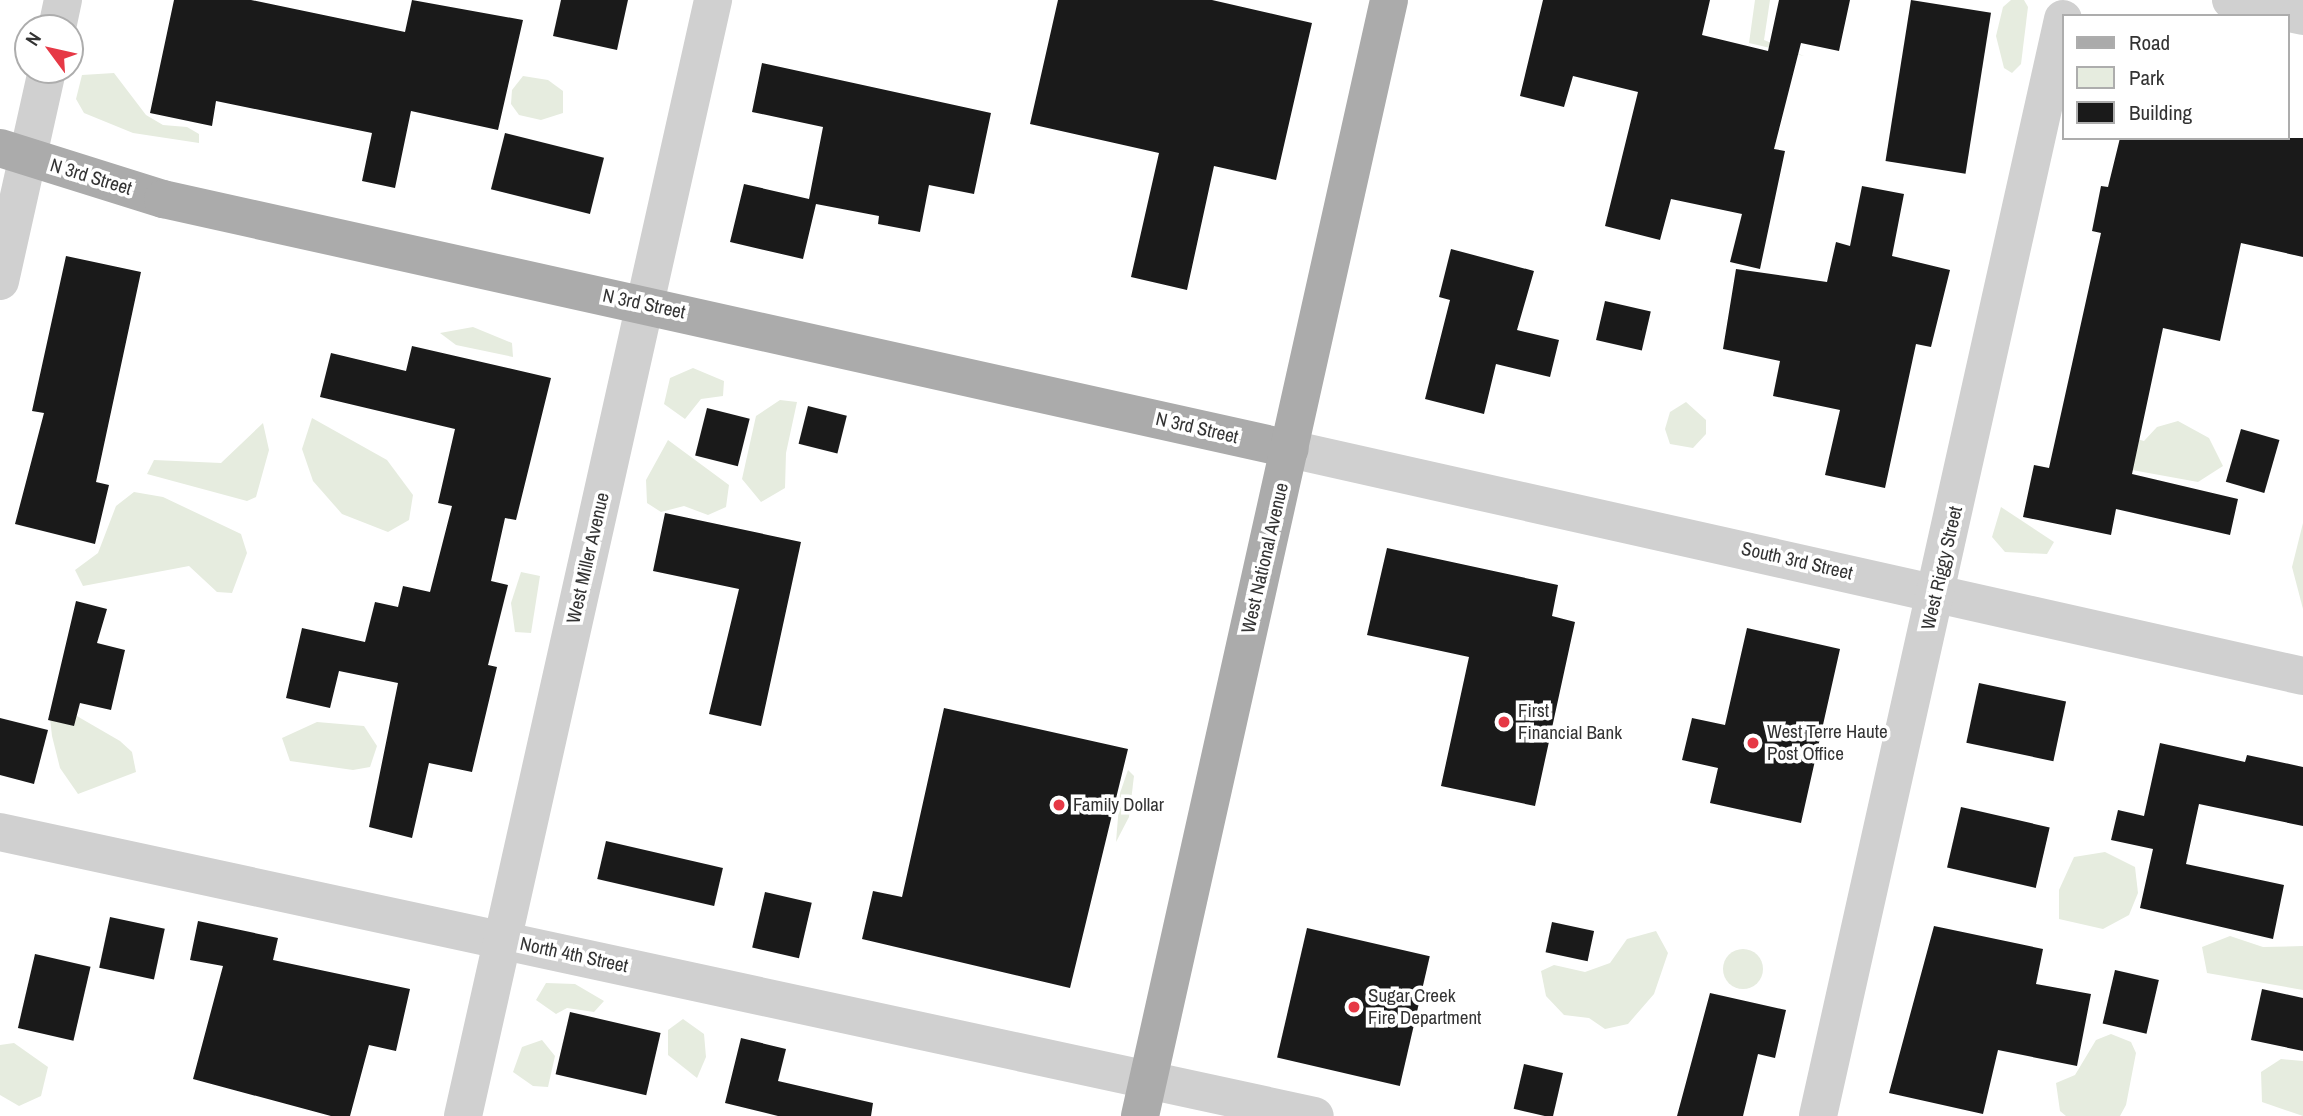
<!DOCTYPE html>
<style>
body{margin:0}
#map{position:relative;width:2303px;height:1116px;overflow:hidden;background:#fff;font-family:"Archivo Narrow",sans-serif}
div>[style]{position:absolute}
.green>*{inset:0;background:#e6ecdf}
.round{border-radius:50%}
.building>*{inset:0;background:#1a1a1a;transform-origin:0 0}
.minor>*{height:38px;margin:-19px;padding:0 19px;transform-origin:19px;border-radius:19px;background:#d0d0d0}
.primary>*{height:38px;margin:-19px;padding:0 19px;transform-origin:19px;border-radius:19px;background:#ababab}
.dots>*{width:19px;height:19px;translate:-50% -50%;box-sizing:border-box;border:4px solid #fff;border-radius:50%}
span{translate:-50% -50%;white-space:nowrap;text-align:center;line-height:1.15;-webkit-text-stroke:7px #fff;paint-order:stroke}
.street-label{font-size:19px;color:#333}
.poi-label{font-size:19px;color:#333}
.left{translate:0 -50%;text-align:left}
.legend{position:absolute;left:2062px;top:14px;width:228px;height:126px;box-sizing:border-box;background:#fff;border:2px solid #adadad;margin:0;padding:9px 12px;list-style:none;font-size:21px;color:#333}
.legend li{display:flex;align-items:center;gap:14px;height:35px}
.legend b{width:35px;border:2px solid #adadad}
.north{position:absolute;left:14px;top:14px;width:70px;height:70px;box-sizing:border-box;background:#fff;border:2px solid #adadad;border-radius:50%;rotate:303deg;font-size:19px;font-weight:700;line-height:28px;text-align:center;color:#333}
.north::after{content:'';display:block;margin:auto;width:24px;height:32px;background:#e63946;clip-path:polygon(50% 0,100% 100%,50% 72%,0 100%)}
</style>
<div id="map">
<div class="green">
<div style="clip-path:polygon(1755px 0,1770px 0,1764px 40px,1804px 56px,1749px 43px)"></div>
<div style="clip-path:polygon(2011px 0,2024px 0,2028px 7px,2021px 64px,2012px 73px,2004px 68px,1996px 36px,2003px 7px)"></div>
<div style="clip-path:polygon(114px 73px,146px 115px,163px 125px,187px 127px,199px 134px,199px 143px,133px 133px,84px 113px,76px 99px,82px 75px)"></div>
<div style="clip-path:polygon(523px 76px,548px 80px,563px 91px,563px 113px,541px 120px,519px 115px,511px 104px,512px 90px)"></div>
<div style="clip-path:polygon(473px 327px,512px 343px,513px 357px,456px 345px,440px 333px)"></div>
<div style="clip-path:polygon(693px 368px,724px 381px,723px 396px,701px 399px,685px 419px,664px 404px,670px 378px)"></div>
<div style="clip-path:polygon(780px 400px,797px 402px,786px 453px,785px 488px,761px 502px,742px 479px,756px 416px)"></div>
<div style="clip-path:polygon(1686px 402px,1706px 420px,1706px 434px,1693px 448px,1670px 444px,1665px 429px,1670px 412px)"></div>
<div style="clip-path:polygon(312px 418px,387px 460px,413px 495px,409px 520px,388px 532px,342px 514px,313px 481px,302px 449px)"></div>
<div style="clip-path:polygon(2178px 421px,2209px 438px,2223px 466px,2198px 482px,2121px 468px,2116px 433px,2144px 441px,2157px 427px)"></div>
<div style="clip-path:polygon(263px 423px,269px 450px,256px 497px,247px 501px,147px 474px,154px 460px,221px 463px)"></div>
<div style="clip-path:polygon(668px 440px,729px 485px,726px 507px,708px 515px,684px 506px,661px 512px,647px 503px,646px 480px)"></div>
<div style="clip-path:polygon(134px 492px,163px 497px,241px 534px,247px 553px,232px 593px,217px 592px,189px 566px,83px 586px,75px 570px,98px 553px,116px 506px)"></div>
<div style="clip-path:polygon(2001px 507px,2054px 542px,2047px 554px,2005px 552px,1992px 537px)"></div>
<div style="clip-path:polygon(2303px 523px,2303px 609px,2292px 567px)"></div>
<div style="clip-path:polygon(521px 572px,540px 576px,531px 633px,515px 632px,511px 603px)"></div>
<div style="clip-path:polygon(63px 708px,120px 741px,132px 752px,136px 772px,78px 794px,60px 768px,52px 736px,50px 718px)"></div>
<div style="clip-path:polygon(317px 722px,364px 726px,377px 746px,370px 767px,353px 770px,290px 761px,282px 738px)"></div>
<div style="clip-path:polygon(1128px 770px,1134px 776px,1129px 817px,1116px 842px,1120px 793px)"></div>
<div style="clip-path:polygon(2105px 852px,2135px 867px,2138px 893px,2129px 915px,2103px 929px,2059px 919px,2059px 890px,2074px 857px)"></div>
<div style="clip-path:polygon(1656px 931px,1668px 953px,1654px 994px,1628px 1024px,1605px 1029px,1589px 1018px,1564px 1015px,1546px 996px,1541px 971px,1554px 965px,1585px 972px,1610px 963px,1627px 939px)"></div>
<div style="clip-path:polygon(2230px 936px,2263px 947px,2303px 946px,2303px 990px,2207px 973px,2202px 947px)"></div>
<div class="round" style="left:1723px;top:949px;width:40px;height:40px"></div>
<div style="clip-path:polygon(546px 983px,575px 984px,604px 1001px,594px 1012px,567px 1008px,556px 1014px,536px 1000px)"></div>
<div style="clip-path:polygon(683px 1019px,704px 1034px,706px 1057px,697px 1078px,668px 1055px,668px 1030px)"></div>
<div style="clip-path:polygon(2111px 1034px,2131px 1042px,2136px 1053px,2126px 1105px,2120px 1116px,2066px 1116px,2060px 1111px,2056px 1083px,2075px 1075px,2096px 1040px)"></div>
<div style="clip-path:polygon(542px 1040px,555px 1056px,548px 1087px,533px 1086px,513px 1072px,522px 1047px)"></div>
<div style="clip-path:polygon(14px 1043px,48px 1067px,41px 1096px,19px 1106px,0 1095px,0 1045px)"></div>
<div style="clip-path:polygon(2281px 1059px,2303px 1061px,2303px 1116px,2262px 1102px,2261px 1072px)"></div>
</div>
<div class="building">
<div style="clip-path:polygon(174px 0,251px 0,405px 32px,412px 0,523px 20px,498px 130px,411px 111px,395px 188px,362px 181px,372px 133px,216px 101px,212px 126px,150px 113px)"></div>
<div style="clip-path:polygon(561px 0,628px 0,617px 50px,553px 36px)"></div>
<div style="clip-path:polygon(1058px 0,1212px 0,1312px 23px,1276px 180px,1214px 166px,1187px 290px,1131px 277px,1159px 153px,1030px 124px)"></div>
<div style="clip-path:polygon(1543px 0,1710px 0,1702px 35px,1768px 51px,1779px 0,1850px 0,1839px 51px,1801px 43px,1774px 149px,1785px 151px,1760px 269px,1730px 262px,1742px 214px,1671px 199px,1660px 240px,1605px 226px,1638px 92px,1573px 76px,1564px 107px,1520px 96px)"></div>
<div style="left:1911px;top:0;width:81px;height:163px;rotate:9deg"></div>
<div style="clip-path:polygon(762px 63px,991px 113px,974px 194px,929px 185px,920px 232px,878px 224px,879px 216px,816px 204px,803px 259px,730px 242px,744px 184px,809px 199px,823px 127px,752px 112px)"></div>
<div style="left:505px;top:133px;width:102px;height:58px;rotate:14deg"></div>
<div style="clip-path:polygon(2120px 138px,2303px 138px,2303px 257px,2241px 243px,2220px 341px,2163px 328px,2132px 474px,2238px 499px,2230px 535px,2116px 509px,2111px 535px,2023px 517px,2034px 465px,2049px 468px,2101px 233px,2092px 231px,2101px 186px,2108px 187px)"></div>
<div style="clip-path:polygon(1862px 186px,1904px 194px,1892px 256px,1950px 270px,1931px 347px,1916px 344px,1885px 488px,1825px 475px,1840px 410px,1773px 396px,1780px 361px,1723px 349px,1736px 269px,1827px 282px,1836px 242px,1850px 246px)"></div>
<div style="clip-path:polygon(1451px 249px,1534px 271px,1517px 330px,1559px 340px,1550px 377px,1496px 364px,1484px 414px,1425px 399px,1450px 300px,1439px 297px)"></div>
<div style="clip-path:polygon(66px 256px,141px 272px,96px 482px,109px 485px,95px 544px,15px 524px,44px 413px,32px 411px)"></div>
<div style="left:1605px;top:301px;width:47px;height:40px;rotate:13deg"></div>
<div style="clip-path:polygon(412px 346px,551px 378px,516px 520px,505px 518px,491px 581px,508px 585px,488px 665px,497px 667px,472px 772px,429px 763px,412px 838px,369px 827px,398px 683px,339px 671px,330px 708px,286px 698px,302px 628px,365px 642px,375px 602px,398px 607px,403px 586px,430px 592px,452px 506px,438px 503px,455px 429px,320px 397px,331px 353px,406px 371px)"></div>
<div style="left:808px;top:406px;width:40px;height:39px;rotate:14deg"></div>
<div style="left:707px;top:408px;width:44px;height:49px;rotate:14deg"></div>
<div style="left:2241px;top:429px;width:40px;height:55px;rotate:16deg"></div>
<div style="clip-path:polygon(665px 513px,801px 542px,761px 726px,709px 714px,739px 589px,653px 571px)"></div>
<div style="clip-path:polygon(1387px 548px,1558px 585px,1552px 616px,1575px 622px,1535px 806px,1441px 786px,1469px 657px,1367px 635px)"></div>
<div style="clip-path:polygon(76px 601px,107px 609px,97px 643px,125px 650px,111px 710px,80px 703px,74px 726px,48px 720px)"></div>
<div style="clip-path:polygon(1747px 628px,1840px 649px,1801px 823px,1710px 803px,1718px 768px,1682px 760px,1692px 718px,1725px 725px)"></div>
<div style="left:1979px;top:683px;width:89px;height:61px;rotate:12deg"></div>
<div style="clip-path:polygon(944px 708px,1128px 749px,1070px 988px,862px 939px,873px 891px,902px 897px)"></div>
<div style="clip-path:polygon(0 718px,48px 730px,34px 784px,0 775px)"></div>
<div style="clip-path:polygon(2160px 743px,2245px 762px,2247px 755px,2303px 767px,2303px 826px,2199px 804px,2186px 864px,2284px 885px,2273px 939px,2140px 908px,2153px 849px,2111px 840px,2118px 810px,2144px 816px)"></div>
<div style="left:1961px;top:807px;width:91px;height:62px;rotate:13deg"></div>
<div style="left:606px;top:841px;width:120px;height:39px;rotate:13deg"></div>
<div style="left:765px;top:892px;width:48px;height:57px;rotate:13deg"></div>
<div style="left:110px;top:917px;width:56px;height:52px;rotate:12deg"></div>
<div style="clip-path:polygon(198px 921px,278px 938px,273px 960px,410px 989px,396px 1051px,369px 1045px,350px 1116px,331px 1116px,193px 1079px,223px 966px,190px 960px)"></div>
<div style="left:1552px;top:922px;width:43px;height:31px;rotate:12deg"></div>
<div style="clip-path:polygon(1934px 926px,2043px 949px,2036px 984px,2091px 994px,2077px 1066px,1998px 1050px,1983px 1114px,1889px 1093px)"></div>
<div style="left:1307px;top:928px;width:126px;height:133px;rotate:13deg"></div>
<div style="left:35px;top:954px;width:57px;height:76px;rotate:13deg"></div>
<div style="left:2115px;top:970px;width:45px;height:55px;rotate:13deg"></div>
<div style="clip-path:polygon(2262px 989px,2303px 998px,2303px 1051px,2251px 1040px)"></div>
<div style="clip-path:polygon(1710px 993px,1786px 1010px,1775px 1058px,1758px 1054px,1743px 1116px,1677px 1116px)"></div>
<div style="left:570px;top:1012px;width:93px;height:64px;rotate:13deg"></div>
<div style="clip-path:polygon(741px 1038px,786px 1049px,778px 1081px,873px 1103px,871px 1116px,778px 1116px,725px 1103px)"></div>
<div style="left:1524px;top:1064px;width:40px;height:46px;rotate:13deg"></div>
</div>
<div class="minor">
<div style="left:2231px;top:0;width:74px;rotate:12.5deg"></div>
<div style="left:57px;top:28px;width:29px;rotate:-78deg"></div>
<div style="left:0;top:281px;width:216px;rotate:-77.4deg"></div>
<div style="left:1290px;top:449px;width:1038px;rotate:12.63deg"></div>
<div style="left:0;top:832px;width:1345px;rotate:12.19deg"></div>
<div style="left:463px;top:1116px;width:1144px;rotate:-77.37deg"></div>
<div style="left:1818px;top:1116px;width:1124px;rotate:-77.41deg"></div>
</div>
<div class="primary">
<div style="left:0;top:148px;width:171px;rotate:17.4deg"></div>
<div style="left:163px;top:199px;width:1154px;rotate:12.51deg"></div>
<div style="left:1140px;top:1116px;width:1143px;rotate:-77.42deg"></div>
</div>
<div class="dots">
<div style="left:1504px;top:722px;background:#e63946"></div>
<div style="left:1753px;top:743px;background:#e63946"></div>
<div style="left:1059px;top:805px;background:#e63946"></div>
<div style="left:1354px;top:1007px;background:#e63946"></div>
</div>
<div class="street-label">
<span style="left:91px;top:177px;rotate:17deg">N 3rd Street</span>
<span style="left:644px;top:304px;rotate:12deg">N 3rd Street</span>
<span style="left:1197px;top:428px;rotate:13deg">N 3rd Street</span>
<span style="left:588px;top:558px;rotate:-77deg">West Miller Avenue</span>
<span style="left:1265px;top:558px;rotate:-77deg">West National Avenue</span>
<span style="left:1797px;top:561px;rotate:13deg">South 3rd Street</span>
<span style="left:1942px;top:568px;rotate:-77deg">West Riggy Street</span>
<span style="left:574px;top:955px;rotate:12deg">North 4th Street</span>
</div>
<div class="poi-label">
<span class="left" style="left:1518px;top:722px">First<br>Financial Bank</span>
<span class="left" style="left:1767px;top:743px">West Terre Haute<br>Post Office</span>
<span class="left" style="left:1073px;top:805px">Family Dollar</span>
<span class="left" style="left:1368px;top:1007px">Sugar Creek<br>Fire Department</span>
</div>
<ul class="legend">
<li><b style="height:9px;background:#ababab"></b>Road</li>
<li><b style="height:19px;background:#e6ecdf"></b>Park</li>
<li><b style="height:19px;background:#1a1a1a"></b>Building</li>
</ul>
<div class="north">N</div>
</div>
